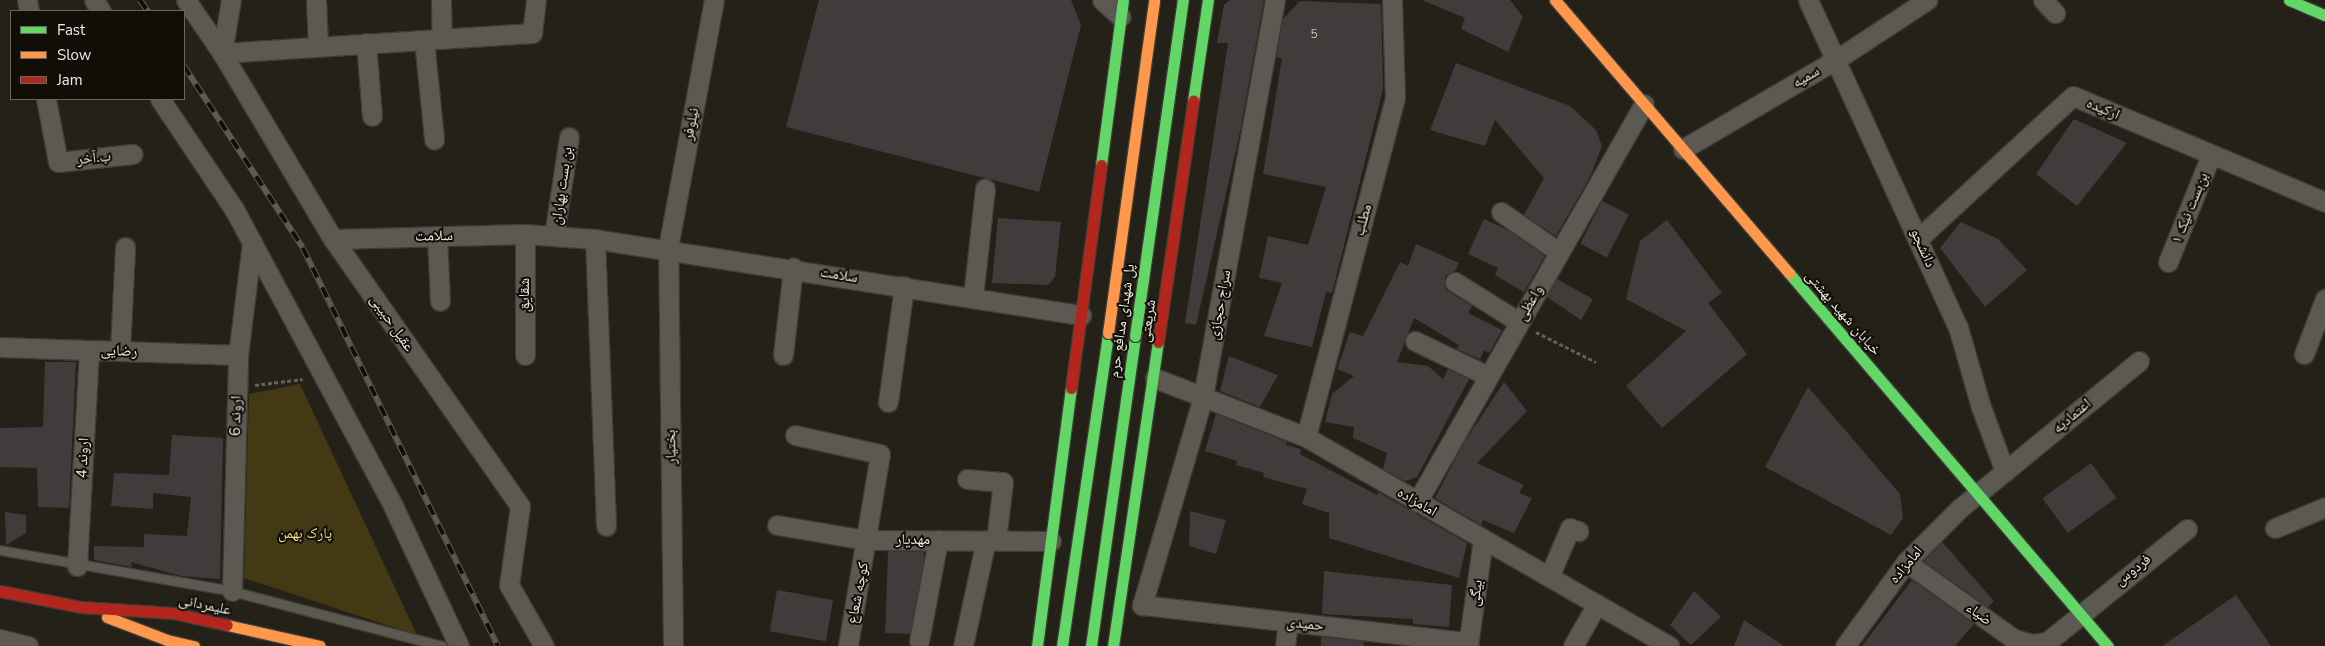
<!DOCTYPE html>
<meta charset="utf-8">
<style>
body{margin:0}
#map{position:relative;width:2325px;height:646px;overflow:hidden;background:#242218;font-family:"Nunito Sans","Noto Naskh Arabic",sans-serif}
div>[style]{position:absolute}
.green>*{inset:0;background:#433a15}
.building>*{inset:0;background:#3f3c3b;transform-origin:0 0}
.path>*{height:3px;margin-top:-1.5px;transform-origin:0;background:repeating-linear-gradient(90deg,#63615a 0 4px,transparent 0 6.5px)}
.roads{filter:drop-shadow(1px 0 #3e3c34) drop-shadow(-1px 0 #3e3c34) drop-shadow(0 1px #3e3c34) drop-shadow(0 -1px #3e3c34)}
.lane>*{height:9px;margin:-4.5px;padding:0 4.5px;transform-origin:4.5px;border-radius:4.5px;background:#5b5952}
.street>*{height:19px;margin:-9.5px;padding:0 9.5px;transform-origin:9.5px;border-radius:9.5px;background:#5b5952}
.fast>*{height:11px;margin:-5.5px;padding:0 5.5px;transform-origin:5.5px;border-radius:5.5px;background:#63d668}
.slow>*{height:11px;margin:-5.5px;padding:0 5.5px;transform-origin:5.5px;border-radius:5.5px;background:#ff974d}
.jam>*{height:11px;margin:-5.5px;padding:0 5.5px;transform-origin:5.5px;border-radius:5.5px;background:#b3261e}
.rail>*{height:5.5px;margin-top:-2.75px;transform-origin:0;background:repeating-linear-gradient(90deg,#100e07 0 11px,#5b5a53 0 22px);box-sizing:border-box;border-block:1px solid #5b5a53}
.bridges{filter:drop-shadow(1px 0 #3e3c34) drop-shadow(-1px 0 #3e3c34) drop-shadow(0 1px #3e3c34) drop-shadow(0 -1px #3e3c34)}
.fast-bridge>*{height:11px;margin:-5.5px;padding:0 5.5px;transform-origin:5.5px;border-radius:5.5px;background:#63d668}
.slow-bridge>*{height:11px;margin:-5.5px;padding:0 5.5px;transform-origin:5.5px;border-radius:5.5px;background:#ff974d}
span{translate:-50% -50%;white-space:nowrap;text-align:center;line-height:1.15;-webkit-text-stroke:4px #100e07;paint-order:stroke}
.number-label{font-size:12px;color:#c2bfb6}
.number-label span{-webkit-text-stroke-width:0}
.street-label{font-size:15px;color:#edebdf}
.park-label{font-size:15px;color:#f5de7f}
.legend{position:absolute;left:10px;top:10px;width:175px;height:90px;box-sizing:border-box;background:#100e07;border:1px solid #68665d;margin:0;padding:6px 9px;list-style:none;font-size:15px;color:#edebdf}
.legend li{display:flex;align-items:center;gap:10px;height:25px}
.legend b{width:25px;border:1px solid #68665d}
</style>
<div id="map">
<div class="green">
<div style="clip-path:polygon(300px 384px,417px 635px,244px 578px,249px 394px)"></div>
</div>
<div class="building">
<div style="clip-path:polygon(819px 0,1071px 0,1081px 25px,1039px 192px,786px 127px)"></div>
<div style="clip-path:polygon(1230px 0,1264px 0,1240px 132px,1196px 325px,1185px 323px,1228px 43px,1217px 43px,1224px 5px)"></div>
<div style="clip-path:polygon(1422px 0,1510px 0,1523px 17px,1508px 52px,1461px 29px,1465px 18px)"></div>
<div style="clip-path:polygon(1300px 1px,1381px 4px,1383px 89px,1332px 293px,1326px 292px,1312px 347px,1264px 336px,1282px 283px,1259px 278px,1268px 236px,1308px 245px,1326px 187px,1263px 174px,1282px 58px,1276px 57px,1283px 19px)"></div>
<div style="clip-path:polygon(1456px 63px,1570px 106px,1596px 130px,1602px 146px,1591px 175px,1556px 236px,1524px 215px,1544px 178px,1495px 120px,1485px 146px,1430px 130px)"></div>
<div style="clip-path:polygon(2074px 119px,2127px 143px,2077px 206px,2036px 174px)"></div>
<div style="left:1602px;top:201px;width:30px;height:48px;rotate:27deg"></div>
<div style="clip-path:polygon(998px 218px,1061px 222px,1055px 277px,1048px 285px,992px 283px)"></div>
<div style="clip-path:polygon(1484px 219px,1508px 230px,1545px 256px,1524px 292px,1495px 275px,1498px 268px,1468px 254px)"></div>
<div style="clip-path:polygon(1667px 220px,1722px 293px,1708px 303px,1747px 354px,1662px 428px,1626px 386px,1686px 331px,1626px 299px,1640px 241px)"></div>
<div style="clip-path:polygon(1961px 222px,1998px 239px,2027px 270px,1985px 307px,1940px 248px)"></div>
<div style="clip-path:polygon(1416px 244px,1459px 263px,1455px 271px,1445px 276px,1446px 290px,1472px 306px,1468px 313px,1502px 330px,1489px 353px,1484px 350px,1480px 359px,1457px 349px,1459px 345px,1414px 318px,1397px 362px,1428px 366px,1443px 379px,1448px 369px,1469px 379px,1417px 477px,1405px 481px,1383px 469px,1387px 453px,1353px 438px,1354px 427px,1325px 422px,1332px 394px,1354px 376px,1337px 369px,1350px 332px,1363px 336px,1400px 262px,1408px 266px)"></div>
<div style="clip-path:polygon(1557px 279px,1593px 299px,1581px 320px,1547px 297px)"></div>
<div style="clip-path:polygon(1229px 356px,1278px 375px,1260px 407px,1220px 391px)"></div>
<div style="clip-path:polygon(45px 362px,76px 362px,69px 508px,38px 507px,37px 468px,0 467px,0 428px,43px 427px)"></div>
<div style="clip-path:polygon(1504px 382px,1527px 411px,1477px 463px,1524px 485px,1519px 493px,1532px 498px,1514px 533px,1483px 520px,1481px 525px,1435px 498px,1463px 444px)"></div>
<div style="clip-path:polygon(1808px 387px,1900px 494px,1903px 518px,1891px 535px,1765px 467px)"></div>
<div style="clip-path:polygon(1216px 414px,1287px 442px,1286px 445px,1301px 449px,1300px 454px,1377px 495px,1378px 492px,1467px 543px,1459px 578px,1329px 538px,1329px 513px,1302px 504px,1307px 489px,1263px 477px,1264px 473px,1236px 465px,1237px 461px,1205px 451px)"></div>
<div style="clip-path:polygon(172px 435px,223px 438px,220px 579px,181px 576px,131px 562px,132px 567px,94px 560px,94px 546px,144px 547px,144px 534px,187px 536px,191px 497px,153px 493px,153px 509px,111px 506px,114px 473px,169px 475px)"></div>
<div style="left:2091px;top:463px;width:43px;height:60px;rotate:54deg"></div>
<div style="clip-path:polygon(1190px 511px,1226px 520px,1216px 554px,1189px 546px)"></div>
<div style="clip-path:polygon(5px 512px,26px 515px,26px 533px,6px 545px)"></div>
<div style="clip-path:polygon(1942px 542px,1994px 601px,1988px 607px,1923px 561px)"></div>
<div style="left:888px;top:551px;width:36px;height:82px;rotate:2deg"></div>
<div style="clip-path:polygon(1324px 571px,1452px 585px,1449px 627px,1413px 624px,1413px 619px,1322px 614px)"></div>
<div style="clip-path:polygon(1912px 580px,1974px 624px,1955px 646px,1862px 646px)"></div>
<div style="left:777px;top:590px;width:57px;height:42px;rotate:10deg"></div>
<div style="clip-path:polygon(1694px 591px,1721px 617px,1691px 645px,1670px 625px)"></div>
<div style="clip-path:polygon(2236px 595px,2271px 646px,2162px 646px)"></div>
<div style="clip-path:polygon(1744px 620px,1784px 646px,1734px 646px)"></div>
<div style="clip-path:polygon(1321px 637px,1363px 641px,1364px 646px,1321px 646px)"></div>
</div>
<div class="path">
<div style="left:1536px;top:332px;width:67px;rotate:26.6deg"></div>
<div style="left:255px;top:385px;width:48px;rotate:-7.1deg"></div>
</div>
<div class="roads">
<div class="lane">
<div style="left:0;top:550px;width:236px;rotate:10deg"></div>
<div style="left:232px;top:591px;width:217px;rotate:14.7deg"></div>
</div>
<div class="street">
<div style="left:27px;top:0;width:11px;rotate:80deg"></div>
<div style="left:94px;top:0;width:13px;rotate:58deg"></div>
<div style="left:186px;top:0;width:64px;rotate:55.8deg"></div>
<div style="left:222px;top:53px;width:311px;rotate:-3.7deg"></div>
<div style="left:532px;top:33px;width:33px;rotate:-83deg"></div>
<div style="left:231px;top:0;width:54px;rotate:99.6deg"></div>
<div style="left:222px;top:53px;width:217px;rotate:59.2deg"></div>
<div style="left:333px;top:239px;width:326px;rotate:55deg"></div>
<div style="left:520px;top:506px;width:80px;rotate:97.9deg"></div>
<div style="left:509px;top:585px;width:70px;rotate:60.2deg"></div>
<div style="left:316px;top:0;width:46px;rotate:87.5deg"></div>
<div style="left:441px;top:0;width:39px;rotate:89deg"></div>
<div style="left:1102px;top:0;width:25px;rotate:42deg"></div>
<div style="left:1275px;top:0;width:403px;rotate:100.3deg"></div>
<div style="left:1203px;top:397px;width:217px;rotate:106.3deg"></div>
<div style="left:1142px;top:605px;width:329px;rotate:6.5deg"></div>
<div style="left:1808px;top:0;width:360px;rotate:65.4deg"></div>
<div style="left:1958px;top:327px;width:83px;rotate:74deg"></div>
<div style="left:1981px;top:407px;width:69px;rotate:69.7deg"></div>
<div style="left:2043px;top:0;width:18px;rotate:47deg"></div>
<div style="left:424px;top:40px;width:100px;rotate:84.2deg"></div>
<div style="left:366px;top:43px;width:73px;rotate:85.3deg"></div>
<div style="left:46px;top:99px;width:64px;rotate:79.2deg"></div>
<div style="left:58px;top:162px;width:75px;rotate:-6.1deg"></div>
<div style="left:160px;top:99px;width:133px;rotate:56.1deg"></div>
<div style="left:234px;top:209px;width:339px;rotate:61.8deg"></div>
<div style="left:394px;top:508px;width:153px;rotate:64.8deg"></div>
<div style="left:1683px;top:149px;width:178px;rotate:-30.3deg"></div>
<div style="left:1837px;top:59px;width:108px;rotate:-33.2deg"></div>
<div style="left:1501px;top:212px;width:70px;rotate:34.6deg"></div>
<div style="left:437px;top:236px;width:65px;rotate:87.4deg"></div>
<div style="left:554px;top:236px;width:100px;rotate:-81.4deg"></div>
<div style="left:1919px;top:238px;width:209px;rotate:-42.7deg"></div>
<div style="left:2073px;top:96px;width:273px;rotate:22.8deg"></div>
<div style="left:333px;top:239px;width:192px;rotate:-1.5deg"></div>
<div style="left:525px;top:234px;width:70px;rotate:4.1deg"></div>
<div style="left:595px;top:239px;width:492px;rotate:8.9deg"></div>
<div style="left:595px;top:239px;width:287px;rotate:87.8deg"></div>
<div style="left:2168px;top:262px;width:115px;rotate:-68.1deg"></div>
<div style="left:1455px;top:282px;width:75px;rotate:32deg"></div>
<div style="left:973px;top:297px;width:109px;rotate:-83.7deg"></div>
<div style="left:1415px;top:341px;width:81px;rotate:25.6deg"></div>
<div style="left:0;top:347px;width:238px;rotate:1.9deg"></div>
<div style="left:120px;top:351px;width:104px;rotate:-87.2deg"></div>
<div style="left:2304px;top:354px;width:59px;rotate:-69.1deg"></div>
<div style="left:525px;top:355px;width:121px;rotate:-90deg"></div>
<div style="left:783px;top:355px;width:88px;rotate:-83.4deg"></div>
<div style="left:1155px;top:378px;width:162px;rotate:21.3deg"></div>
<div style="left:1306px;top:437px;width:419px;rotate:29.9deg"></div>
<div style="left:888px;top:402px;width:117px;rotate:-82.1deg"></div>
<div style="left:795px;top:435px;width:87px;rotate:12.6deg"></div>
<div style="left:880px;top:454px;width:195px;rotate:99.5deg"></div>
<div style="left:1306px;top:437px;width:351px;rotate:-75.3deg"></div>
<div style="left:1395px;top:97px;width:97px;rotate:-91.8deg"></div>
<div style="left:967px;top:479px;width:36px;rotate:5deg"></div>
<div style="left:1003px;top:482px;width:58px;rotate:96.9deg"></div>
<div style="left:1417px;top:502px;width:458px;rotate:-60.3deg"></div>
<div style="left:777px;top:525px;width:91px;rotate:9.5deg"></div>
<div style="left:867px;top:540px;width:184px;rotate:0.3deg"></div>
<div style="left:2275px;top:528px;width:54px;rotate:-22.8deg"></div>
<div style="left:1906px;top:562px;width:133px;rotate:35.5deg"></div>
<div style="left:2014px;top:639px;width:18px;rotate:16deg"></div>
<div style="left:2031px;top:644px;width:16px;rotate:-7deg"></div>
<div style="left:2047px;top:642px;width:180px;rotate:-38.9deg"></div>
<div style="left:77px;top:566px;width:216px;rotate:-86.8deg"></div>
<div style="left:1549px;top:577px;width:53px;rotate:-66.8deg"></div>
<div style="left:1570px;top:528px;width:9px;rotate:21deg"></div>
<div style="left:232px;top:591px;width:236px;rotate:-88.5deg"></div>
<div style="left:238px;top:355px;width:114px;rotate:-82.9deg"></div>
<div style="left:0;top:639px;width:29px;rotate:14deg"></div>
<div style="left:919px;top:641px;width:103px;rotate:-79.3deg"></div>
<div style="left:673px;top:646px;width:398px;rotate:-90.7deg"></div>
<div style="left:668px;top:248px;width:252px;rotate:-79.5deg"></div>
<div style="left:963px;top:646px;width:108px;rotate:-77.8deg"></div>
<div style="left:1285px;top:646px;width:24px;rotate:-83deg"></div>
<div style="left:1468px;top:646px;width:108px;rotate:-82deg"></div>
<div style="left:1573px;top:646px;width:48px;rotate:-60.3deg"></div>
<div style="left:1845px;top:646px;width:104px;rotate:-54deg"></div>
<div style="left:1906px;top:562px;width:75px;rotate:-45deg"></div>
<div style="left:1959px;top:509px;width:233px;rotate:-39.4deg"></div>
</div>
<div class="fast">
<div style="left:2289px;top:0;width:39px;rotate:23deg"></div>
<div style="left:1193px;top:101px;width:102px;rotate:-81.6deg"></div>
<div style="left:1101px;top:165px;width:166px;rotate:-82.4deg"></div>
<div style="left:1789px;top:273px;width:491px;rotate:49.5deg"></div>
<div style="left:1037px;top:646px;width:260px;rotate:-82.5deg"></div>
<div style="left:1062px;top:646px;width:316px;rotate:-81.6deg"></div>
<div style="left:1091px;top:646px;width:313px;rotate:-81.9deg"></div>
<div style="left:1113px;top:646px;width:307px;rotate:-81.6deg"></div>
</div>
<div class="slow">
<div style="left:1555px;top:0;width:360px;rotate:49.4deg"></div>
<div style="left:107px;top:617px;width:64px;rotate:21deg"></div>
<div style="left:167px;top:640px;width:28px;rotate:13deg"></div>
<div style="left:227px;top:625px;width:95px;rotate:12.7deg"></div>
</div>
<div class="jam">
<div style="left:1158px;top:342px;width:244px;rotate:-81.7deg"></div>
<div style="left:1071px;top:388px;width:225px;rotate:-82.3deg"></div>
<div style="left:0;top:591px;width:83px;rotate:11.2deg"></div>
<div style="left:81px;top:607px;width:92px;rotate:3.7deg"></div>
<div style="left:173px;top:613px;width:55px;rotate:12.5deg"></div>
</div>
</div>
<div class="rail">
<div style="left:140px;top:0;width:14px;rotate:54deg"></div>
<div style="left:184px;top:66px;width:217px;rotate:56.8deg"></div>
<div style="left:303px;top:248px;width:443px;rotate:63.9deg"></div>
</div>
<div class="bridges">
<div class="fast-bridge">
<div style="left:1135px;top:336px;width:339px;rotate:-81.9deg"></div>
</div>
<div class="slow-bridge">
<div style="left:1108px;top:333px;width:336px;rotate:-82.1deg"></div>
</div>
</div>
<div class="number-label">
<span style="left:1314px;top:35px">5</span>
</div>
<div class="street-label">
<span style="left:1806px;top:77px;rotate:-30deg">سمیه</span>
<span style="left:2103px;top:109px;rotate:23deg">ارکیده</span>
<span style="left:691px;top:124px;rotate:-79deg">نیلوفر</span>
<span style="left:94px;top:158px;rotate:-6deg">ب.آخر</span>
<span style="left:562px;top:186px;rotate:-82deg">بن بست بهاران</span>
<span style="left:2190px;top:208px;rotate:-68deg">بن‌بست نیک ۱</span>
<span style="left:1363px;top:220px;rotate:-75deg">مطلب</span>
<span style="left:434px;top:236px;rotate:-1deg">سلامت</span>
<span style="left:1923px;top:248px;rotate:66deg">دانشجو</span>
<span style="left:839px;top:275px;rotate:9deg">سلامت</span>
<span style="left:525px;top:295px;rotate:-90deg">شقایق</span>
<span style="left:1530px;top:303px;rotate:-60deg">واعظی</span>
<span style="left:1220px;top:305px;rotate:-80deg">سراج حجازی</span>
<span style="left:1843px;top:313px;rotate:49deg">خیابان شهید بهشتی</span>
<span style="left:1122px;top:321px;rotate:-82deg">پل شهدای مدافع حرم</span>
<span style="left:1148px;top:321px;rotate:-82deg">شریعتی</span>
<span style="left:392px;top:323px;rotate:55deg">عقیل حبیبی</span>
<span style="left:119px;top:351px;rotate:2deg">رضایی</span>
<span style="left:236px;top:416px;rotate:-89deg">اروند 6</span>
<span style="left:2072px;top:416px;rotate:-40deg">اعتمادیه</span>
<span style="left:671px;top:447px;rotate:-91deg">بختیار</span>
<span style="left:83px;top:458px;rotate:-87deg">اروند 4</span>
<span style="left:1417px;top:502px;rotate:30deg">امامزاده</span>
<span style="left:913px;top:540px">مهدیار</span>
<span style="left:1906px;top:565px;rotate:-50deg">امامزاده</span>
<span style="left:2133px;top:570px;rotate:-38deg">فردوس</span>
<span style="left:858px;top:593px;rotate:-79deg">کوچه شعاع</span>
<span style="left:1476px;top:593px;rotate:-82deg">بیگی</span>
<span style="left:205px;top:605px;rotate:12deg">علیمردانی</span>
<span style="left:1979px;top:614px;rotate:36deg">ضیاء</span>
<span style="left:1305px;top:624px;rotate:6deg">حمیدی</span>
</div>
<div class="park-label">
<span style="left:305px;top:534px">پارک بهمن</span>
</div>
<ul class="legend">
<li><b style="height:6px;background:#63d668"></b>Fast</li>
<li><b style="height:6px;background:#ff974d"></b>Slow</li>
<li><b style="height:6px;background:#b3261e"></b>Jam</li>
</ul>
</div>
